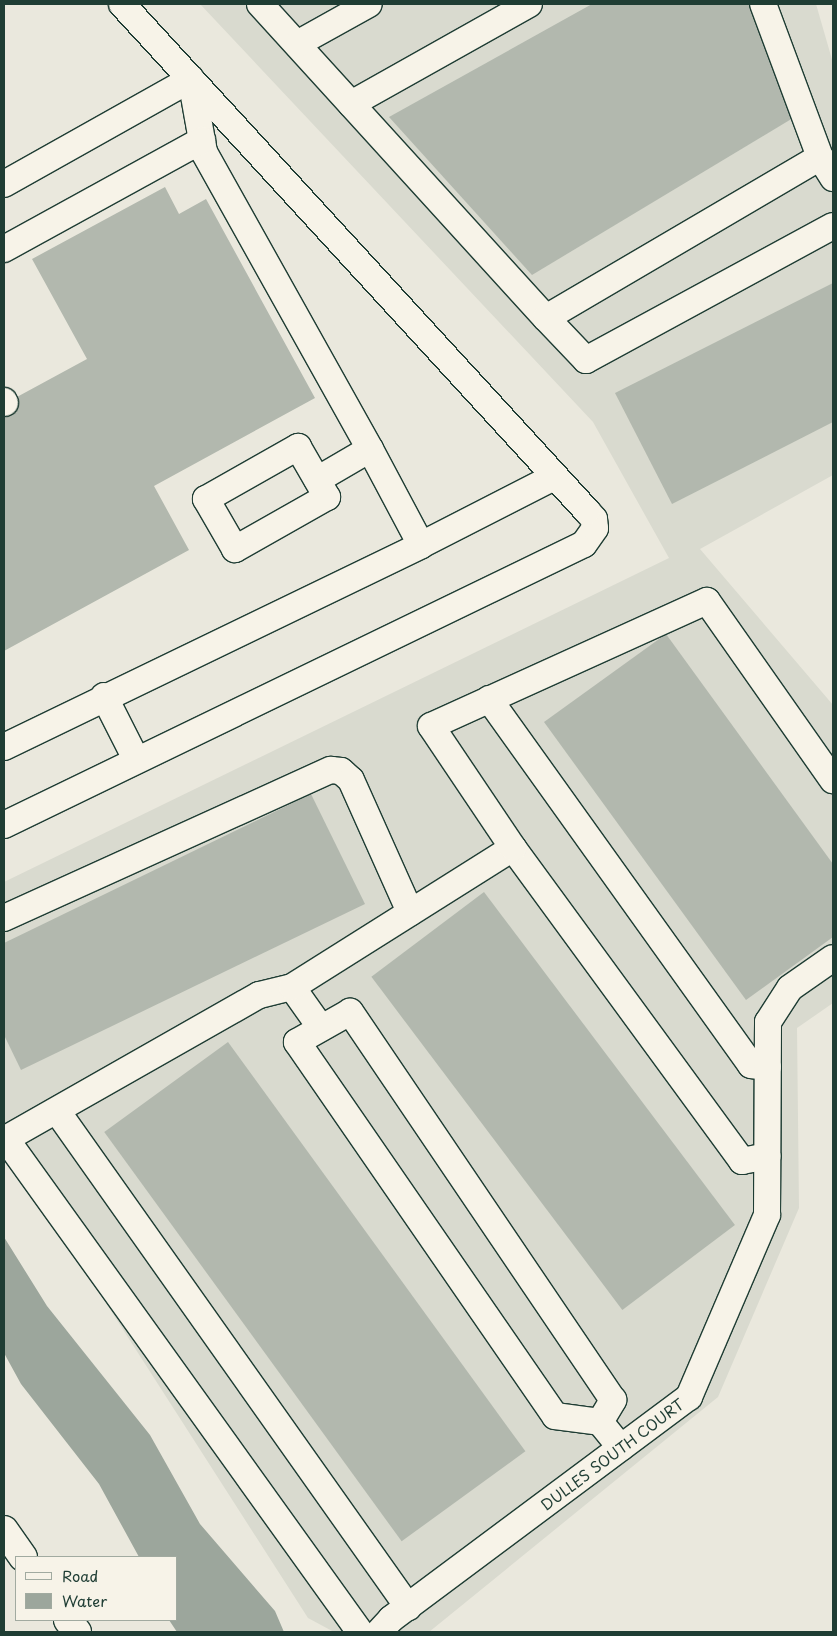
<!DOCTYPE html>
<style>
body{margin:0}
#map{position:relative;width:837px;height:1636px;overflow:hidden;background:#eae8dd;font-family:"Playpen Sans",sans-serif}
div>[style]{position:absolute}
.built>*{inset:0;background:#d9dacf}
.water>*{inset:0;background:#9ca69c}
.building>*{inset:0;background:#b2b8ae;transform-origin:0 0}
.roads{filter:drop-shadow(1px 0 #1f3d34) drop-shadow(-1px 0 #1f3d34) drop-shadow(0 1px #1f3d34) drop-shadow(0 -1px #1f3d34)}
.minor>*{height:26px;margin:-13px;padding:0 13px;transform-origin:13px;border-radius:13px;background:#f7f3e8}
.highway>*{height:28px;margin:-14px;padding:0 14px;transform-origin:14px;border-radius:14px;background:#f7f3e8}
span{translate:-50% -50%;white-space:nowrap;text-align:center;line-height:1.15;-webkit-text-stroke:4px #f7f3e8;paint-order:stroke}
.street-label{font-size:15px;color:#1f3d34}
.frame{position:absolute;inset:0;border:5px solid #1f3d34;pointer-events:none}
.legend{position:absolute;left:15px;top:1556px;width:162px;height:65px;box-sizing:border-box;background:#f7f3e8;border:1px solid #a1aaa0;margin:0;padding:6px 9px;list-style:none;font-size:15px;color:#1f3d34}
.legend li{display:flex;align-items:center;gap:10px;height:25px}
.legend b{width:25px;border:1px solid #a1aaa0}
</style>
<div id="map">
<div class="built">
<div style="clip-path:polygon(200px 4px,816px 4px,833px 63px,833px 475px,700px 549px,833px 705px,833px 1003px,797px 1028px,799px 1208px,718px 1397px,429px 1632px,334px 1632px,308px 1618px,4px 1144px,4px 882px,669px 558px,593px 422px)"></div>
</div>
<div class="water">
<div style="clip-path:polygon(4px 1237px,47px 1306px,150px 1435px,200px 1524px,275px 1611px,284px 1632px,177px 1632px,169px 1620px,176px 1620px,176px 1557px,139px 1557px,99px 1484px,21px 1384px,4px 1353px)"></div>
</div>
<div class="building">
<div style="clip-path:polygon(592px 4px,749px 4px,798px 115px,532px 275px,389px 117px)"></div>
<div style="clip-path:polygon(165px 187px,179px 214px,206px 199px,315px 398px,154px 486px,189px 550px,4px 651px,4px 404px,87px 359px,32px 259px)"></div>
<div style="clip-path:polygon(833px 283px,833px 422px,672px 504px,615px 393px)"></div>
<div style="clip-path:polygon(666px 634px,833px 864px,833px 937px,746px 1000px,544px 722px)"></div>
<div style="clip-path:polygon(311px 794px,365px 904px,21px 1070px,4px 1035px,4px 943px)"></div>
<div style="left:484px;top:892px;width:417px;height:141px;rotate:53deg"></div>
<div style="left:228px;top:1042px;width:506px;height:153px;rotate:54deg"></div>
</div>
<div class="roads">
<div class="minor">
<div style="left:260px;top:4px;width:425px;rotate:47.7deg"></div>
<div style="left:546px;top:318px;width:318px;rotate:-30.4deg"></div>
<div style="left:820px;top:157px;width:163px;rotate:-110.4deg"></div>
<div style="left:297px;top:44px;width:82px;rotate:-29.1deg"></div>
<div style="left:351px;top:104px;width:204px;rotate:-29.3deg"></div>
<div style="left:820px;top:157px;width:25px;rotate:58deg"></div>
<div style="left:4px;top:184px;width:214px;rotate:-29.3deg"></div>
<div style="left:191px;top:79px;width:74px;rotate:79.9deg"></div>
<div style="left:204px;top:152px;width:340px;rotate:60.8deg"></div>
<div style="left:370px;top:449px;width:61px;rotate:149.7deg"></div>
<div style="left:4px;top:249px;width:226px;rotate:-28.8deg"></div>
<div style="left:546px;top:318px;width:58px;rotate:46.4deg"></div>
<div style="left:586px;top:360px;width:281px;rotate:-28.5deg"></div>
<div style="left:4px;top:401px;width:2px;rotate:63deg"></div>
<div style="left:298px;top:447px;width:58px;rotate:59.9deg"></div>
<div style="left:327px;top:497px;width:106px;rotate:150.5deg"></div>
<div style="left:235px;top:549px;width:58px;rotate:-120.1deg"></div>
<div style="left:206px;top:499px;width:106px;rotate:-29.5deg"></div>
<div style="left:370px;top:449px;width:109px;rotate:62deg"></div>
<div style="left:421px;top:545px;width:149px;rotate:-27.1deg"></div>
<div style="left:104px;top:696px;width:71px;rotate:63.1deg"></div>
<div style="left:489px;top:699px;width:450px;rotate:54.4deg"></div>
<div style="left:751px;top:1065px;width:17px;rotate:7deg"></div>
<div style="left:4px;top:747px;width:463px;rotate:-25.8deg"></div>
<div style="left:4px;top:825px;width:644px;rotate:-25.85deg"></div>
<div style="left:584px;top:544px;width:19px;rotate:-55deg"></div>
<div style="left:595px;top:528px;width:9px;rotate:-96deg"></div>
<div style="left:594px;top:519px;width:11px;rotate:-131deg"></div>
<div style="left:587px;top:511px;width:688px;rotate:-132.53deg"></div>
<div style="left:513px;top:848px;width:388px;rotate:53.8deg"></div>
<div style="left:742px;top:1161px;width:26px;rotate:-11deg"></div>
<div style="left:4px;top:918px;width:359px;rotate:-24.4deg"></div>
<div style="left:331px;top:770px;width:10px;rotate:6deg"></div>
<div style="left:341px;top:771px;width:13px;rotate:42deg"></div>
<div style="left:351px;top:780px;width:145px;rotate:65.9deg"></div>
<div style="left:292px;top:987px;width:34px;rotate:166deg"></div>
<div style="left:259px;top:995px;width:291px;rotate:150.4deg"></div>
<div style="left:6px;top:1139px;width:607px;rotate:54.32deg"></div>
<div style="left:321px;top:1028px;width:50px;rotate:-125.3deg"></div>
<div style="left:292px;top:987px;width:261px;rotate:-32.2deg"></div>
<div style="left:513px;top:848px;width:147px;rotate:-123.9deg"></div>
<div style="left:431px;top:726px;width:303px;rotate:-24.4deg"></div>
<div style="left:707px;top:601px;width:219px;rotate:54.9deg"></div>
<div style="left:57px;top:1111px;width:608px;rotate:54.71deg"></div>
<div style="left:600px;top:1422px;width:26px;rotate:-59deg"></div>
<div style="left:613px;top:1400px;width:469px;rotate:-124.1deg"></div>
<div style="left:350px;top:1012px;width:61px;rotate:150.5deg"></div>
<div style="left:297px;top:1042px;width:454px;rotate:55.4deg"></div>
<div style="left:555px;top:1416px;width:45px;rotate:7.6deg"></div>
<div style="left:600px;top:1422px;width:33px;rotate:51deg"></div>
<div style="left:379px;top:1632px;width:18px;rotate:-47deg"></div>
<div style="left:391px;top:1619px;width:372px;rotate:-36.7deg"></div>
<div style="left:689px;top:1397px;width:198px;rotate:-66.8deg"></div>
<div style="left:767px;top:1215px;width:193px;rotate:-89.7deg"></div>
<div style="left:768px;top:1022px;width:40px;rotate:-57.1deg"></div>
<div style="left:790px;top:988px;width:52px;rotate:-34.9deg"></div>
</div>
<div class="highway">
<div style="left:4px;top:1530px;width:33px;rotate:55deg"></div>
<div style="left:68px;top:1620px;width:15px;rotate:53deg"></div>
</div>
</div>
<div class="street-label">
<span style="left:612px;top:1454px;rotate:-37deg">DULLES SOUTH COURT</span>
</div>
<div class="frame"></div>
<ul class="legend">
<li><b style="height:6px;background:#f7f3e8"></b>Road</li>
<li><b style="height:14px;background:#9ca69c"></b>Water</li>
</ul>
</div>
